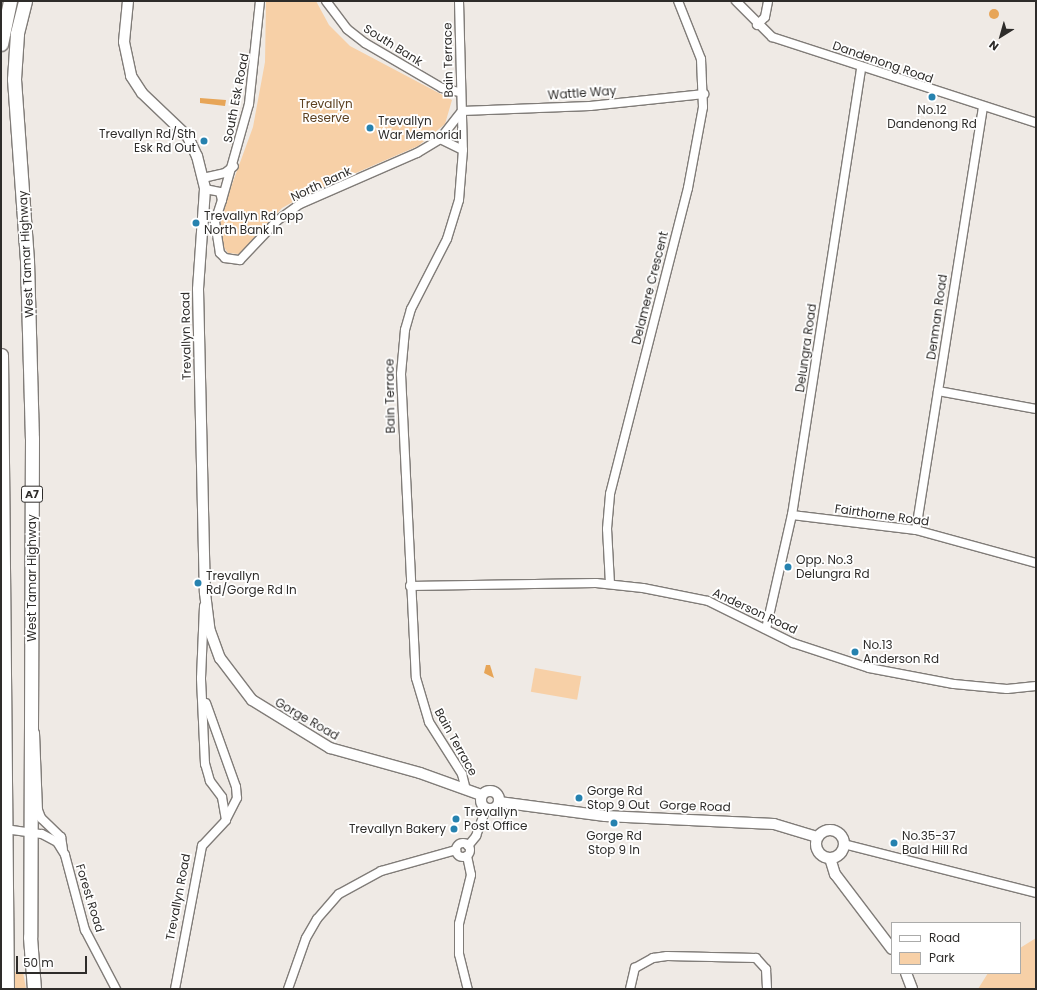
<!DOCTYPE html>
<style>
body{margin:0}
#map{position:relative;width:1037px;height:990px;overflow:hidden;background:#efeae5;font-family:Poppins,sans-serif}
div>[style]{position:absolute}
.green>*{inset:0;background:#f7d0a7;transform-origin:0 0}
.water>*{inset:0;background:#e7a557}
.round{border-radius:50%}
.roads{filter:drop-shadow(1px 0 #807c78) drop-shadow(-1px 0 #807c78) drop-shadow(0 1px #807c78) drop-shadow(0 -1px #807c78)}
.minor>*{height:8px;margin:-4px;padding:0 4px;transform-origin:4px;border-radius:4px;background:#fff}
.minor>.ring{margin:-4px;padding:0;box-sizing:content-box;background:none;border:8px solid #fff;border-radius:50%}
.tertiary>*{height:10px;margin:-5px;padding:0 5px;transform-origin:5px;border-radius:5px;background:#fff}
.tertiary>.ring{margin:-5px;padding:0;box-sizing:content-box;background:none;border:10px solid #fff;border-radius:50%}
.trunk>*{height:13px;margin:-6.5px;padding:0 6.5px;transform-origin:6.5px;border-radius:6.5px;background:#fff}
.dots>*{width:11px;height:11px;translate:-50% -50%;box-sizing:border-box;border:2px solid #fff;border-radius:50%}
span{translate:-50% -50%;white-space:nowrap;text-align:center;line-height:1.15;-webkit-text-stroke:3.5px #fff;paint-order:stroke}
.shield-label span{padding:1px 3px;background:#fff;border:1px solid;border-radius:3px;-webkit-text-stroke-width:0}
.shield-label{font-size:11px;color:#2e2c2a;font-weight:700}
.street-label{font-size:12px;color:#2e2c2a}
.park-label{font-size:12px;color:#5d4121}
.poi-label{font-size:12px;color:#2e2c2a}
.left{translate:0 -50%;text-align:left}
.right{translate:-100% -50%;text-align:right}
.frame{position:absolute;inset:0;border:2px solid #2e2c2a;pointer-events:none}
.legend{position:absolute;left:891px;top:922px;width:130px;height:52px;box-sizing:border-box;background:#fff;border:1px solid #ababaa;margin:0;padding:5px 7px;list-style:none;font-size:12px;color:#2e2c2a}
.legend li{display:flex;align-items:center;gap:8px;height:20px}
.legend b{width:20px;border:1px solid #ababaa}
.north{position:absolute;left:981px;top:16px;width:40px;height:40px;-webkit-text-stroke:3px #fff;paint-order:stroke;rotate:217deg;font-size:11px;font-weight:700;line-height:16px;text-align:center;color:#2e2c2a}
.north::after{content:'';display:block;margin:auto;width:14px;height:18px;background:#2e2c2a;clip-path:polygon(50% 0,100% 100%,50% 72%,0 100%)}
.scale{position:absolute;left:16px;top:956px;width:71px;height:18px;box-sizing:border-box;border:2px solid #2e2c2a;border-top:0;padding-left:5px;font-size:12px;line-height:14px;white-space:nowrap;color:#2e2c2a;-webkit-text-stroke:3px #fff;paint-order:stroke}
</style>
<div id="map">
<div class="green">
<div style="clip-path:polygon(266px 1px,316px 1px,329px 25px,350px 46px,452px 100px,445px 124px,418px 146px,305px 195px,282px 208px,239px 254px,228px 253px,223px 246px,219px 220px,253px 127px,265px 62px)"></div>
<div style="left:535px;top:668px;width:47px;height:24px;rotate:10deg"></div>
<div style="clip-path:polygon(1036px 938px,1036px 989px,978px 989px,988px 973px,1020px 973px,1020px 948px)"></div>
<div style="clip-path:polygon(15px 972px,23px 972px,26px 989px,15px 989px)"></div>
</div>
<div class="water">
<div class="round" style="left:989px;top:9px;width:10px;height:10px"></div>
<div style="clip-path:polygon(200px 98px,226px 100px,225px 106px,200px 103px)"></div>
<div style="clip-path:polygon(486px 665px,490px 665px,494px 678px,484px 673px)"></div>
</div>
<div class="roads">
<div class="minor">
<div style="left:326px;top:1px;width:35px;rotate:53deg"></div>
<div style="left:347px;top:29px;width:23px;rotate:38deg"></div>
<div style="left:365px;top:43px;width:89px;rotate:30.3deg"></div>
<div style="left:442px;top:88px;width:18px;rotate:13deg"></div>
<div style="left:459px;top:1px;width:149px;rotate:88.5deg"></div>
<div style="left:463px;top:150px;width:50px;rotate:94.6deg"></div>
<div style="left:459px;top:200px;width:41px;rotate:107.1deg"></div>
<div style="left:447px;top:239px;width:79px;rotate:117.2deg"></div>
<div style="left:411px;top:309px;width:22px;rotate:106deg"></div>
<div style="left:405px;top:330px;width:44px;rotate:95.2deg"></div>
<div style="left:401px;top:374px;width:304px;rotate:87.2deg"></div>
<div style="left:416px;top:678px;width:46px;rotate:73.5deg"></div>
<div style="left:429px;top:722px;width:62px;rotate:57.6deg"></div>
<div style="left:462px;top:774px;width:16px;rotate:76deg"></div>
<div style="left:736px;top:1px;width:51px;rotate:45deg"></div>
<div style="left:772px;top:37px;width:278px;rotate:18deg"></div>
<div style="left:757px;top:25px;width:11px;rotate:-45deg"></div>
<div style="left:765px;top:17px;width:16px;rotate:-79deg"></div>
<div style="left:440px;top:139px;width:25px;rotate:26deg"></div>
<div style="left:203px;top:178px;width:23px;rotate:-13deg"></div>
<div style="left:225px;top:173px;width:11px;rotate:-38deg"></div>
<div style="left:205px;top:189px;width:15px;rotate:11deg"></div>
<div style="left:220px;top:192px;width:8px;rotate:76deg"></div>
<div style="left:222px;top:200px;width:23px;rotate:108deg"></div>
<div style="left:215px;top:222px;width:31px;rotate:81deg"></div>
<div style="left:220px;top:253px;width:7px;rotate:45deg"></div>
<div style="left:225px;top:258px;width:15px;rotate:8deg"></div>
<div style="left:240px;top:260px;width:55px;rotate:-46.5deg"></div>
<div style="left:278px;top:220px;width:27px;rotate:-36deg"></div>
<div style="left:300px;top:204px;width:128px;rotate:-23.6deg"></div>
<div style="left:417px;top:153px;width:27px;rotate:-31deg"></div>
<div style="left:440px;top:139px;width:36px;rotate:-52deg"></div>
<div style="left:462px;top:111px;width:128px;rotate:-2.2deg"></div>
<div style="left:590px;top:106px;width:115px;rotate:-6deg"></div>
<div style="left:222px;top:200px;width:100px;rotate:-74.3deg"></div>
<div style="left:249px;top:104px;width:104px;rotate:-83.9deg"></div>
<div style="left:938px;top:391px;width:100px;rotate:10.4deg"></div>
<div style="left:792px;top:515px;width:125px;rotate:6.9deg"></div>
<div style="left:916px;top:530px;width:124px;rotate:15.4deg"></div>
<div style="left:916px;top:530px;width:428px;rotate:-81deg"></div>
<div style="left:610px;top:584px;width:55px;rotate:-93.1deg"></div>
<div style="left:607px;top:529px;width:35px;rotate:-85deg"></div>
<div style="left:610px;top:494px;width:316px;rotate:-75.7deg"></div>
<div style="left:688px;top:188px;width:82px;rotate:-79.5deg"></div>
<div style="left:703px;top:107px;width:48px;rotate:-92.4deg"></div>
<div style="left:701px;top:59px;width:62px;rotate:-111.6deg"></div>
<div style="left:410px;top:586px;width:186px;rotate:-0.9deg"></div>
<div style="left:596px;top:583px;width:47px;rotate:6.1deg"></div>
<div style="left:643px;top:588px;width:66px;rotate:11.3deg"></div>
<div style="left:708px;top:601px;width:95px;rotate:26.3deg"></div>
<div style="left:793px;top:643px;width:80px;rotate:18.2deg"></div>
<div style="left:869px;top:668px;width:86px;rotate:10.7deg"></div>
<div style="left:954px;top:684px;width:53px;rotate:5.4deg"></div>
<div style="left:1007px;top:689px;width:29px;rotate:-6deg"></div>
<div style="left:766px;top:629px;width:117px;rotate:-77.2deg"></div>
<div style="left:792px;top:515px;width:452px;rotate:-81.2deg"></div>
<div style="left:206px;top:703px;width:89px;rotate:70.3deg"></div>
<div style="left:236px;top:787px;width:11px;rotate:85deg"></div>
<div style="left:237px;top:798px;width:25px;rotate:117deg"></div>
<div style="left:35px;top:733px;width:77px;rotate:87.8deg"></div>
<div style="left:38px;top:810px;width:9px;rotate:69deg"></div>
<div style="left:41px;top:818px;width:28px;rotate:44deg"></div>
<div style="left:61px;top:837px;width:12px;rotate:81deg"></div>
<div style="left:5px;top:829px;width:37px;rotate:8deg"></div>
<div style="left:42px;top:834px;width:17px;rotate:28deg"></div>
<div style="left:57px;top:842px;width:15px;rotate:58deg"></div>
<div style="left:65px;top:855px;width:78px;rotate:75.1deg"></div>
<div style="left:85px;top:930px;width:67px;rotate:62.3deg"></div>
<div class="ring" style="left:456px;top:843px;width:6px;height:6px"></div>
<div style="left:844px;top:844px;width:198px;rotate:14.3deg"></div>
<div style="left:468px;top:846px;width:13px;rotate:-51deg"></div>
<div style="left:476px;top:836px;width:29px;rotate:-70deg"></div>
<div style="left:467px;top:856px;width:19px;rotate:78deg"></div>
<div style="left:471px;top:875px;width:50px;rotate:103.8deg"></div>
<div style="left:459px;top:924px;width:30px;rotate:90deg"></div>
<div style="left:459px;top:954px;width:36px;rotate:76deg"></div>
<div style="left:175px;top:989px;width:146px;rotate:-79.3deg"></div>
<div style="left:202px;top:846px;width:35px;rotate:-47deg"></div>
<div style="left:226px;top:820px;width:23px;rotate:-100deg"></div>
<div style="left:222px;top:797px;width:20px;rotate:-127deg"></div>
<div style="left:210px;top:781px;width:18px;rotate:-106deg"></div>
<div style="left:205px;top:764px;width:86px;rotate:-92.7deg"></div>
<div style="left:201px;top:678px;width:72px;rotate:-87.6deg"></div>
<div style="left:288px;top:989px;width:54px;rotate:-70.6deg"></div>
<div style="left:306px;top:938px;width:22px;rotate:-60deg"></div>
<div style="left:317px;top:919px;width:33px;rotate:-49deg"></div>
<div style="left:339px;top:894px;width:48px;rotate:-28.7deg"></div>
<div style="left:381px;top:871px;width:78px;rotate:-15.6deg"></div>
<div style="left:630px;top:989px;width:22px;rotate:-77deg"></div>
<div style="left:635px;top:968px;width:21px;rotate:-29deg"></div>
<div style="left:653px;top:958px;width:14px;rotate:-8deg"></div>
<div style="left:667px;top:956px;width:89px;rotate:1.3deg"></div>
<div style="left:756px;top:958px;width:15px;rotate:48deg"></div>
<div style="left:766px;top:969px;width:20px;rotate:87deg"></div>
</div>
<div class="tertiary">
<div style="left:128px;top:1px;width:41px;rotate:95.6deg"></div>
<div style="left:124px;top:42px;width:35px;rotate:78deg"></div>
<div style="left:131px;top:76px;width:20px;rotate:57deg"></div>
<div style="left:142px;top:93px;width:64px;rotate:43.7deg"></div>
<div style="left:188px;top:137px;width:21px;rotate:65deg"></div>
<div style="left:197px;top:156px;width:34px;rotate:76deg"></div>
<div style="left:205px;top:189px;width:100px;rotate:94deg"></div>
<div style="left:198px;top:289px;width:304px;rotate:88.7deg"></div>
<div style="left:205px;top:593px;width:38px;rotate:83deg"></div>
<div style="left:210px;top:631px;width:29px;rotate:70deg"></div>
<div style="left:220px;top:658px;width:53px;rotate:52.7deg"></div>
<div style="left:252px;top:700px;width:92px;rotate:31.6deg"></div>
<div style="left:330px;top:748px;width:93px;rotate:15.5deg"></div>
<div style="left:420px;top:773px;width:65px;rotate:19.8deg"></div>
<div class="ring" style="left:481px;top:791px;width:8px;height:8px"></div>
<div style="left:499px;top:802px;width:107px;rotate:7.5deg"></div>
<div style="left:605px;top:816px;width:169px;rotate:2.7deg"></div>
<div style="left:774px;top:824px;width:45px;rotate:16.8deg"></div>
<div class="ring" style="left:816px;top:830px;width:18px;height:18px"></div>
<div style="left:830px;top:858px;width:17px;rotate:73deg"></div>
<div style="left:835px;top:874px;width:94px;rotate:52.8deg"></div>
<div style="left:906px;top:973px;width:17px;rotate:69deg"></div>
</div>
<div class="trunk">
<div style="left:25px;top:1px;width:34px;rotate:104deg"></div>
<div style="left:17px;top:34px;width:45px;rotate:93.8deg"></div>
<div style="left:14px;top:79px;width:182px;rotate:85.9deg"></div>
<div style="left:27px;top:261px;width:177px;rotate:88.4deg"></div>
<div style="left:32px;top:438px;width:499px;rotate:90.2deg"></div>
<div style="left:30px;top:937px;width:52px;rotate:85.6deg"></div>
<div style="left:1px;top:44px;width:44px;rotate:-78.2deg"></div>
<div style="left:1px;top:355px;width:634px;rotate:89.46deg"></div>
</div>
</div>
<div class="dots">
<div style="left:932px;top:97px;background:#2682af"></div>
<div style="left:370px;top:128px;background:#2682af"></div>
<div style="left:204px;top:141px;background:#2682af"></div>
<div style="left:196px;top:223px;background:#2682af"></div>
<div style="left:788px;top:567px;background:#2682af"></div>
<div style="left:198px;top:583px;background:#2682af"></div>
<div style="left:855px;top:652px;background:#2682af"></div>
<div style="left:579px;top:798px;background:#2682af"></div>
<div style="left:456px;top:819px;background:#2682af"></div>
<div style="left:614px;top:823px;background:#2682af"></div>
<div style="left:454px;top:829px;background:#2682af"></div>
<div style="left:894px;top:843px;background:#2682af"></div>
</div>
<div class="shield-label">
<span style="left:32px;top:494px">A7</span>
</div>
<div class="street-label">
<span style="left:393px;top:45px;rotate:32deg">South Bank</span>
<span style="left:448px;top:60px;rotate:-91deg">Bain Terrace</span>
<span style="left:883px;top:62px;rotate:19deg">Dandenong Road</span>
<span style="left:582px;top:93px;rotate:-4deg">Wattle Way</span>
<span style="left:236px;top:98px;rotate:-79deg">South Esk Road</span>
<span style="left:321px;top:184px;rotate:-25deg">North Bank</span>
<span style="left:26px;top:254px;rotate:-93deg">West Tamar Highway</span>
<span style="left:650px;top:288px;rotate:-76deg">Delamere Crescent</span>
<span style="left:937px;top:317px;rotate:-82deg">Denman Road</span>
<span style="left:186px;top:336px;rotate:-91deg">Trevallyn Road</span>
<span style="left:806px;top:348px;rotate:-82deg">Delungra Road</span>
<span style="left:390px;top:396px;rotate:-91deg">Bain Terrace</span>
<span style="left:882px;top:515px;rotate:8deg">Fairthorne Road</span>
<span style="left:32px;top:578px;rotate:-90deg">West Tamar Highway</span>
<span style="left:755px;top:611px;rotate:25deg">Anderson Road</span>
<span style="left:307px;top:719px;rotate:30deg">Gorge Road</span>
<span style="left:456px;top:742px;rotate:61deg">Bain Terrace</span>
<span style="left:695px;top:806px;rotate:2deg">Gorge Road</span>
<span style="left:178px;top:897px;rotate:-79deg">Trevallyn Road</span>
<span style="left:90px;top:898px;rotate:73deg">Forest Road</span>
</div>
<div class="park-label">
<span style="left:326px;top:111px">Trevallyn<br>Reserve</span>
</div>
<div class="poi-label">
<span style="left:932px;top:117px">No.12<br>Dandenong Rd</span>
<span class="left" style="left:378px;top:128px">Trevallyn<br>War Memorial</span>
<span class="right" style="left:196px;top:141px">Trevallyn Rd/Sth<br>Esk Rd Out</span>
<span class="left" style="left:204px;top:223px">Trevallyn Rd opp<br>North Bank In</span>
<span class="left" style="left:796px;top:567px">Opp. No.3<br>Delungra Rd</span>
<span class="left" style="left:206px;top:583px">Trevallyn<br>Rd/Gorge Rd In</span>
<span class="left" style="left:863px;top:652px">No.13<br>Anderson Rd</span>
<span class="left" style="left:587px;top:798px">Gorge Rd<br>Stop 9 Out</span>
<span class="left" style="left:464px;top:819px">Trevallyn<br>Post Office</span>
<span class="right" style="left:446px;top:829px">Trevallyn Bakery</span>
<span style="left:614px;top:843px">Gorge Rd<br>Stop 9 In</span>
<span class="left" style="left:902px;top:843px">No.35-37<br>Bald Hill Rd</span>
</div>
<div class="frame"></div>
<ul class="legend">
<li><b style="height:5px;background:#fff"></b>Road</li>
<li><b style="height:11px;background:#f7d0a7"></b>Park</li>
</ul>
<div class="north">N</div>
<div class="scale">50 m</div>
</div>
